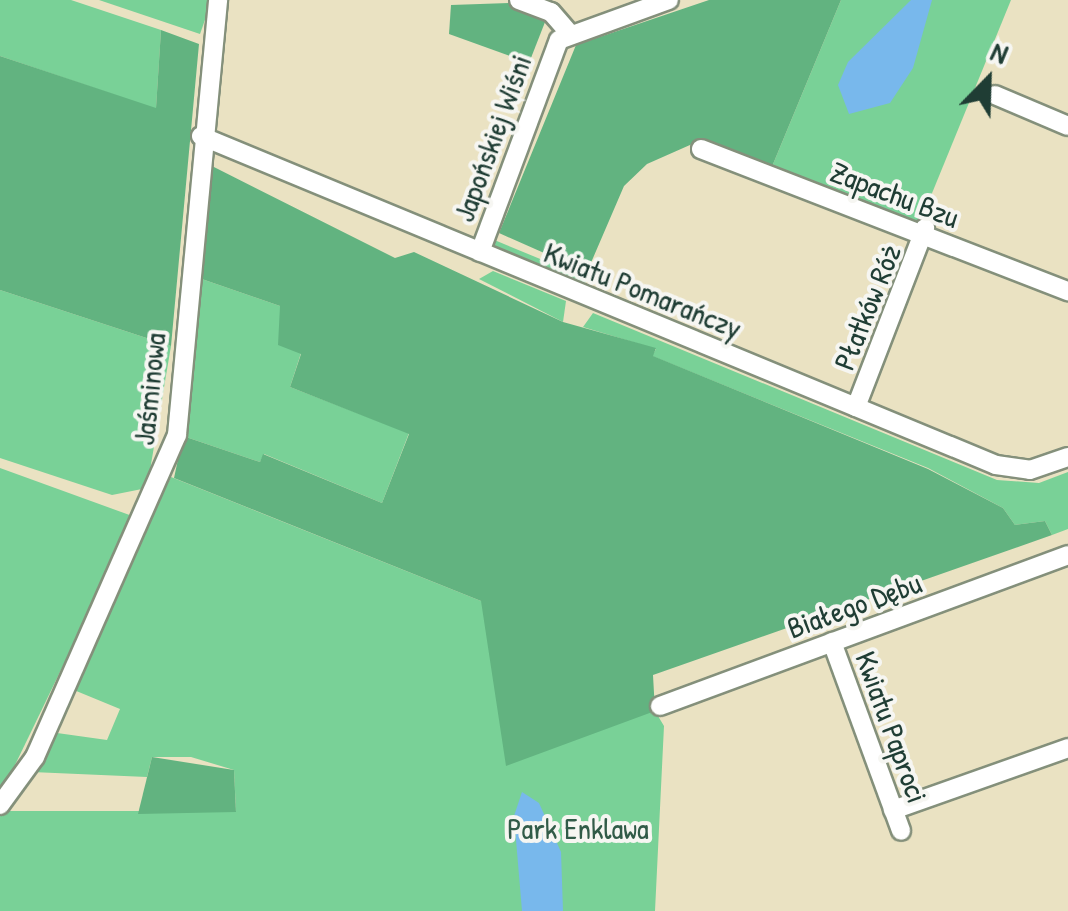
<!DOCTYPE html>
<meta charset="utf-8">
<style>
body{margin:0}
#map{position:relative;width:1068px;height:911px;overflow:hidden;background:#eae2c2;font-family:"Patrick Hand",sans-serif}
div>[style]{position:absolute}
.green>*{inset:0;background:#79d197}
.forest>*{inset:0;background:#62b380}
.water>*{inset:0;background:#78b8ec}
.roads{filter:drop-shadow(2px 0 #84907b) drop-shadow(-2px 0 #84907b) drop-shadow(0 2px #84907b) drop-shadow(0 -2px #84907b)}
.street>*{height:18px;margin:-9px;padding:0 9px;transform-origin:9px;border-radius:9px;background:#fff}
span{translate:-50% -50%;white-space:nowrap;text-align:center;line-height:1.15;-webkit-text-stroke:8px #f6f6f2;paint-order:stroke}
.street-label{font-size:30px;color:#1f3d34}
.park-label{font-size:30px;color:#315b48}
.north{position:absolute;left:938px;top:30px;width:100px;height:100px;-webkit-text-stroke:8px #f6f6f2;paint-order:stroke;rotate:23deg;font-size:28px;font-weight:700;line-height:40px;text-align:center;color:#1f3d34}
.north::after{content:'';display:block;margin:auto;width:35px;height:45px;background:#1f3d34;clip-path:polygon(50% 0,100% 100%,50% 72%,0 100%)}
</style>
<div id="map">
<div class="green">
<div style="clip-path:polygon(0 0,71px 0,161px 30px,156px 109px,0 56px)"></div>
<div style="clip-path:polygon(99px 0,212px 0,200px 34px)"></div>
<div style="clip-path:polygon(841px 0,1011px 0,919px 225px,771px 169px)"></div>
<div style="clip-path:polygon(492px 239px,586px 278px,585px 284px,496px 251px)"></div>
<div style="clip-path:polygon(493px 271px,566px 301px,563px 322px,479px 279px)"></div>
<div style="clip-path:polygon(196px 277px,280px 306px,301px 353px,290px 387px,409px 433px,382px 503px,264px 454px,260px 462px,183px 436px)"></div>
<div style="clip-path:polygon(0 290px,171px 346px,147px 488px,112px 495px,0 458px)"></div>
<div style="clip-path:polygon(593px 313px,997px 480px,1039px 483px,1068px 472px,1068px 529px,1052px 535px,1045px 521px,1015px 525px,1003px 508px,928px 468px,652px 356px,656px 349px,583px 327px)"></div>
<div style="clip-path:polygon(0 468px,135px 517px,0 796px)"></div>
<div style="clip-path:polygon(171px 477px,481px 601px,655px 711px,664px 726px,655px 911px,0 911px,0 811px,236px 811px,234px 770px,191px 757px,152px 757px,147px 777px,32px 772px,50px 732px,107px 740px,120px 709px,69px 688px)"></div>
</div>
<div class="forest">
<div style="clip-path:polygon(709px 0,841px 0,771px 169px,699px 141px,647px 164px,624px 186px,587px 272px,499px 233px,576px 45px)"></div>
<div style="clip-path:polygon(509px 3px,547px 17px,529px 63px,449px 34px,451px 5px)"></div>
<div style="clip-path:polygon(161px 30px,199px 44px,171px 346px,0 290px,0 56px,156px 108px)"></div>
<div style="clip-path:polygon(206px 163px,395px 258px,414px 252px,563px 322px,656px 348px,653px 356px,928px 469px,1003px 508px,1015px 525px,1045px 521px,1052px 535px,653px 675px,655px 711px,506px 766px,481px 601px,174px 478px,183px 436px,260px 462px,263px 454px,382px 503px,409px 434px,290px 387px,301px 354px,278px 345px,280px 306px,196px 277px)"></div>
<div style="clip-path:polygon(152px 757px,234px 770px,236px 812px,138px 814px)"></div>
</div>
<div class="water">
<div style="clip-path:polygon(911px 0,932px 0,913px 68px,890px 103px,849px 114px,838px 85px,848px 62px)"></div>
<div style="clip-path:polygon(522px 792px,539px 803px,561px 852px,563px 911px,522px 911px,514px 816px)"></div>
</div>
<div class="roads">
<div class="street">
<div style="left:519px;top:0;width:34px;rotate:21deg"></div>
<div style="left:551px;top:12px;width:28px;rotate:49deg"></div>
<div style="left:995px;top:95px;width:79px;rotate:23deg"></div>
<div style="left:201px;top:136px;width:860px;rotate:22.48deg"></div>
<div style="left:996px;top:465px;width:34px;rotate:8deg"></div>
<div style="left:1030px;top:470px;width:40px;rotate:-18.9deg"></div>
<div style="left:701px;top:149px;width:394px;rotate:21.2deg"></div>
<div style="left:480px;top:252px;width:226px;rotate:-69.6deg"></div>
<div style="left:559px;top:40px;width:117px;rotate:-20deg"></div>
<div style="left:856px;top:407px;width:192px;rotate:-68.9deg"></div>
<div style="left:832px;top:642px;width:201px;rotate:69.9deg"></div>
<div style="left:660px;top:706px;width:435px;rotate:-20.3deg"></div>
<div style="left:0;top:805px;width:59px;rotate:-53.9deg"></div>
<div style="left:35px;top:757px;width:352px;rotate:-66.2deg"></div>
<div style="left:177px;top:435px;width:437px;rotate:-84.6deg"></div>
<div style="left:893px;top:810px;width:186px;rotate:-19.5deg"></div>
</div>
</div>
<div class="street-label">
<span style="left:492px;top:138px;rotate:-70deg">Japońskiej Wiśni</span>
<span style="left:895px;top:194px;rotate:21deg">Zapachu Bzu</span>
<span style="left:643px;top:290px;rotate:22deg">Kwiatu Pomarańczy</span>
<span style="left:867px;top:307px;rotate:-68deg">Płatków Róż</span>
<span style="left:149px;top:389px;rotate:-84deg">Jaśminowa</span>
<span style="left:854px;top:605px;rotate:-20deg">Białego Dębu</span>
<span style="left:892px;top:727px;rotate:70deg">Kwiatu Paproci</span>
</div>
<div class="park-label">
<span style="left:578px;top:828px">Park Enklawa</span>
</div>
<div class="north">N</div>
</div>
